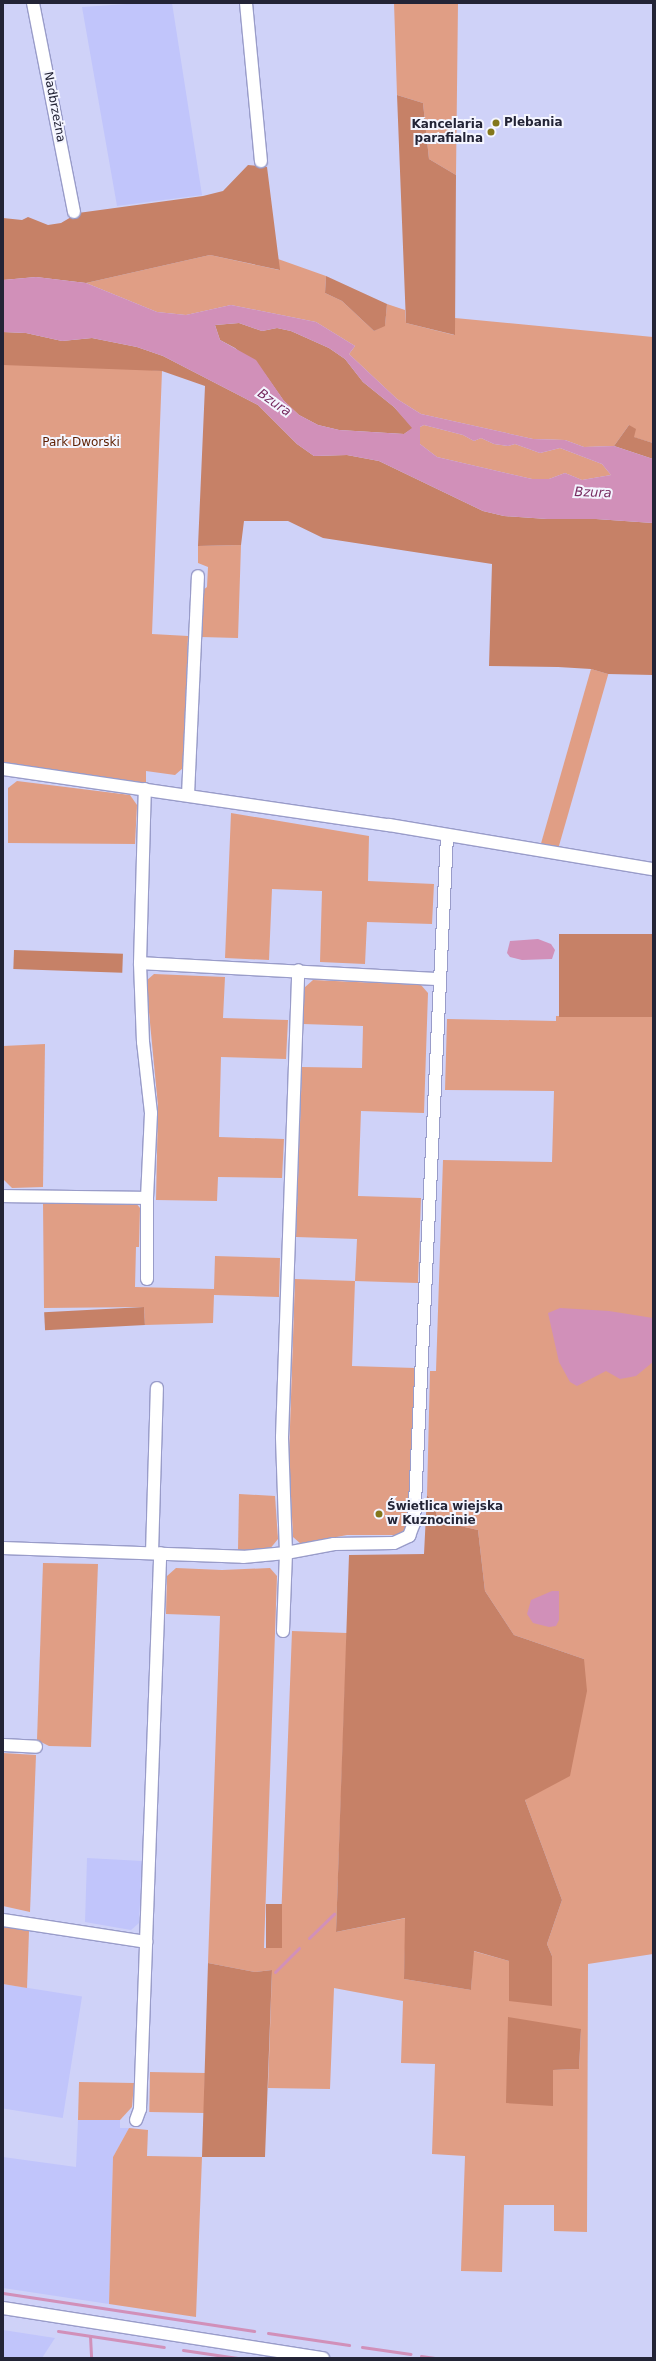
<!DOCTYPE html>
<meta charset="utf-8">
<style>
body{margin:0}
#map{position:relative;width:656px;height:2361px;overflow:hidden;background:#cfd2f8;font-family:"DejaVu Sans",sans-serif}
div>[style]{position:absolute}
.built>*{inset:0;background:#c1c5fb;transform-origin:0 0}
.green>*{inset:0;background:#e09e85;transform-origin:0 0}
.forest>*{inset:0;background:#c68167;transform-origin:0 0}
.water>*{inset:0;background:#d190b9}
.stream>*{height:3px;margin:-1.5px;padding:0 1.5px;transform-origin:1.5px;border-radius:1.5px;background:#d190b9}
.roads{filter:drop-shadow(1px 0 #999cc9) drop-shadow(-1px 0 #999cc9) drop-shadow(0 1px #999cc9) drop-shadow(0 -1px #999cc9)}
.minor>*{height:12px;margin:-6px;padding:0 6px;transform-origin:6px;border-radius:6px;background:#fff}
.dots>*{width:11px;height:11px;translate:-50% -50%;box-sizing:border-box;border:2px solid #f4f5ff;border-radius:50%}
span{translate:-50% -50%;white-space:nowrap;text-align:center;line-height:1.15;-webkit-text-stroke:4px #f4f5ff;paint-order:stroke}
.street-label{font-size:12px;color:#232436}
.poi-label{font-size:12px;color:#232436;font-weight:700}
.left{translate:0 -50%;text-align:left}
.right{translate:-100% -50%;text-align:right}
.park-label{font-size:12px;color:#5d1e01}
.water-label{font-size:13px;color:#782c61;font-style:italic}
.frame{position:absolute;inset:0;border:4px solid #232436;pointer-events:none}
</style>
<div id="map">
<div class="built">
<div style="clip-path:polygon(142px 3px,172px 3px,202px 195px,117px 206px,82px 7px)"></div>
<div style="clip-path:polygon(87px 1858px,142px 1861px,139px 1923px,131px 1930px,85px 1922px)"></div>
<div style="left:3px;top:1984px;width:80px;height:123px;rotate:9deg"></div>
<div style="clip-path:polygon(78px 2120px,120px 2120px,120px 2128px,129px 2128px,113px 2157px,109px 2304px,3px 2288px,3px 2157px,76px 2167px)"></div>
<div style="clip-path:polygon(3px 2330px,55px 2338px,42px 2358px,3px 2358px)"></div>
</div>
<div class="green">
<div style="clip-path:polygon(394px 3px,458px 3px,456px 175px,429px 159px,423px 103px,397px 95px)"></div>
<div style="clip-path:polygon(210px 255px,279px 270px,278px 259px,326px 276px,325px 293px,342px 301px,374px 331px,385px 325px,387px 304px,405px 310px,406px 323px,454px 335px,455px 318px,653px 337px,653px 443px,633px 437px,629px 425px,614px 446px,584px 447px,565px 440px,533px 439px,421px 414px,397px 399px,349px 354px,355px 346px,316px 322px,231px 305px,186px 315px,157px 312px,86px 283px)"></div>
<div style="clip-path:polygon(3px 356px,162px 371px,152px 634px,188px 636px,183px 768px,175px 775px,146px 771px,146px 783px,5px 764px,3px 761px)"></div>
<div style="clip-path:polygon(424px 425px,463px 435px,474px 441px,481px 438px,494px 444px,508px 446px,515px 444px,540px 453px,560px 448px,602px 464px,611px 475px,582px 480px,565px 473px,549px 479px,532px 479px,437px 457px,420px 444px,420px 427px)"></div>
<div style="clip-path:polygon(241px 545px,238px 638px,201px 637px,203px 590px,207px 587px,208px 567px,198px 563px,198px 546px)"></div>
<div style="left:591px;top:669px;width:18px;height:183px;rotate:16deg"></div>
<div style="clip-path:polygon(17px 781px,130px 795px,137px 805px,135px 844px,8px 843px,8px 788px)"></div>
<div style="clip-path:polygon(231px 813px,369px 836px,368px 881px,434px 884px,432px 924px,367px 922px,365px 964px,320px 962px,322px 891px,272px 889px,269px 960px,225px 958px)"></div>
<div style="clip-path:polygon(154px 974px,225px 977px,223px 1018px,288px 1020px,286px 1059px,221px 1057px,219px 1137px,284px 1139px,282px 1178px,218px 1177px,217px 1201px,156px 1200px,158px 1106px,146px 981px)"></div>
<div style="clip-path:polygon(313px 980px,421px 985px,428px 993px,424px 1113px,361px 1111px,358px 1196px,421px 1198px,418px 1283px,355px 1281px,352px 1366px,415px 1368px,410px 1527px,402px 1535px,347px 1535px,301px 1544px,293px 1537px,289px 1456px,295px 1279px,355px 1281px,357px 1239px,296px 1237px,302px 1067px,362px 1068px,363px 1026px,303px 1024px,304px 988px)"></div>
<div style="clip-path:polygon(evenodd,556px 1016px,653px 1017px,653px 1954px,588px 1964px,587px 2232px,554px 2231px,554px 2205px,504px 2205px,502px 2272px,461px 2271px,465px 2156px,432px 2154px,435px 2064px,401px 2063px,403px 2001px,334px 1988px,330px 2089px,268px 2088px,272px 1970px,255px 1972px,208px 1963px,220px 1616px,166px 1614px,167px 1576px,176px 1568px,222px 1570px,270px 1568px,277px 1576px,264px 1948px,280px 1948px,292px 1631px,347px 1633px,336px 1932px,406px 1918px,404px 1979px,471px 1990px,473px 1951px,509px 1961px,552px 1956px,547px 1944px,562px 1900px,525px 1800px,584px 1659px,514px 1635px,485px 1591px,478px 1530px,438px 1521px,434px 1503px,427px 1495px,430px 1371px,436px 1371px,443px 1160px,552px 1162px,554px 1091px,445px 1090px,447px 1019px,556px 1021px,556px 1016px,581px 2029px,579px 2069px,553px 2070px,581px 2029px)"></div>
<div style="clip-path:polygon(45px 1044px,43px 1187px,12px 1188px,3px 1179px,3px 1046px)"></div>
<div style="clip-path:polygon(135px 1202px,140px 1208px,139px 1247px,136px 1247px,135px 1287px,214px 1289px,215px 1256px,280px 1258px,279px 1297px,214px 1295px,213px 1323px,145px 1325px,144px 1307px,44px 1308px,43px 1203px)"></div>
<div style="clip-path:polygon(239px 1494px,275px 1496px,278px 1539px,269px 1550px,238px 1550px)"></div>
<div style="clip-path:polygon(43px 1563px,98px 1564px,91px 1747px,49px 1746px,37px 1740px)"></div>
<div style="clip-path:polygon(3px 1753px,36px 1755px,30px 1912px,3px 1906px)"></div>
<div style="clip-path:polygon(3px 1925px,29px 1931px,27px 1988px,3px 1984px)"></div>
<div style="left:150px;top:2072px;width:55px;height:40px;rotate:1deg"></div>
<div style="clip-path:polygon(79px 2082px,134px 2083px,132px 2107px,120px 2120px,78px 2120px)"></div>
<div style="clip-path:polygon(129px 2128px,148px 2130px,147px 2156px,202px 2157px,196px 2317px,109px 2304px,113px 2157px)"></div>
</div>
<div class="forest">
<div style="clip-path:polygon(397px 95px,423px 103px,429px 159px,456px 175px,455px 335px,406px 323px)"></div>
<div style="clip-path:polygon(248px 165px,267px 167px,280px 270px,210px 255px,86px 283px,36px 277px,3px 280px,3px 218px,22px 220px,28px 217px,48px 225px,61px 223px,78px 213px,203px 196px,223px 191px)"></div>
<div style="clip-path:polygon(326px 276px,387px 304px,385px 326px,374px 331px,342px 301px,325px 293px)"></div>
<div style="clip-path:polygon(239px 323px,262px 331px,277px 328px,291px 331px,329px 348px,345px 359px,363px 382px,394px 407px,413px 428px,404px 434px,339px 430px,318px 425px,299px 415px,284px 401px,265px 374px,235px 348px,220px 340px,215px 325px)"></div>
<div style="clip-path:polygon(3px 332px,26px 333px,62px 341px,92px 338px,137px 347px,163px 356px,258px 405px,297px 444px,314px 456px,347px 455px,379px 461px,483px 511px,504px 516px,547px 519px,596px 519px,653px 523px,653px 675px,608px 674px,591px 669px,558px 667px,489px 666px,492px 564px,323px 538px,288px 521px,244px 521px,241px 545px,198px 546px,205px 386px,162px 371px,3px 365px)"></div>
<div style="clip-path:polygon(629px 425px,636px 429px,634px 437px,653px 443px,653px 459px,614px 446px)"></div>
<div style="left:653px;top:934px;width:83px;height:94px;rotate:90deg"></div>
<div style="left:14px;top:950px;width:109px;height:19px;rotate:2deg"></div>
<div style="left:144px;top:1307px;width:18px;height:100px;rotate:87deg"></div>
<div style="clip-path:polygon(427px 1495px,434px 1503px,438px 1521px,478px 1530px,485px 1591px,514px 1635px,584px 1659px,587px 1691px,570px 1776px,525px 1800px,562px 1900px,547px 1944px,552px 1956px,552px 2006px,509px 2001px,509px 1961px,474px 1951px,471px 1990px,404px 1979px,405px 1918px,336px 1932px,349px 1555px,424px 1554px)"></div>
<div style="left:266px;top:1904px;width:16px;height:44px"></div>
<div style="clip-path:polygon(208px 1963px,255px 1972px,272px 1970px,265px 2157px,202px 2157px)"></div>
<div style="clip-path:polygon(508px 2017px,581px 2029px,579px 2069px,553px 2070px,553px 2106px,506px 2103px)"></div>
</div>
<div class="water">
<div style="clip-path:polygon(evenodd,36px 277px,86px 283px,157px 312px,186px 315px,231px 305px,316px 322px,355px 346px,349px 354px,397px 399px,421px 414px,533px 439px,565px 440px,584px 447px,614px 446px,653px 459px,653px 523px,596px 519px,547px 519px,504px 516px,483px 511px,379px 461px,347px 455px,314px 456px,297px 444px,258px 405px,163px 356px,137px 347px,92px 338px,62px 341px,26px 333px,3px 332px,3px 280px,36px 277px,239px 323px,262px 331px,277px 328px,291px 331px,329px 348px,345px 359px,363px 382px,394px 407px,412px 428px,404px 434px,339px 430px,318px 425px,299px 415px,284px 401px,256px 360px,220px 340px,215px 325px,239px 323px,36px 277px,424px 425px,463px 435px,474px 441px,481px 438px,494px 444px,508px 446px,515px 444px,540px 453px,560px 448px,602px 464px,611px 475px,582px 480px,565px 473px,549px 479px,532px 479px,437px 457px,420px 444px,420px 427px,424px 425px)"></div>
<div style="clip-path:polygon(538px 939px,551px 944px,555px 950px,552px 959px,522px 960px,510px 957px,507px 953px,510px 941px)"></div>
<div style="clip-path:polygon(560px 1308px,609px 1311px,653px 1318px,653px 1362px,636px 1376px,620px 1379px,606px 1371px,577px 1386px,570px 1382px,559px 1362px,548px 1313px)"></div>
<div style="clip-path:polygon(552px 1591px,559px 1591px,559px 1620px,556px 1626px,549px 1627px,533px 1623px,527px 1614px,531px 1600px)"></div>
</div>
<div class="stream">
<div style="left:309px;top:1938px;width:35px;rotate:-44deg"></div>
<div style="left:275px;top:1972px;width:34px;rotate:-45deg"></div>
<div style="left:3px;top:2293px;width:254px;rotate:8.6deg"></div>
<div style="left:58px;top:2331px;width:107px;rotate:8.6deg"></div>
<div style="left:268px;top:2333px;width:82px;rotate:8.4deg"></div>
<div style="left:90px;top:2336px;width:22px;rotate:87deg"></div>
<div style="left:362px;top:2347px;width:49px;rotate:8.1deg"></div>
<div style="left:183px;top:2350px;width:55px;rotate:8.4deg"></div>
<div style="left:421px;top:2356px;width:14px;rotate:8deg"></div>
</div>
<div class="roads">
<div class="minor">
<div style="left:33px;top:3px;width:213px;rotate:78.9deg"></div>
<div style="left:246px;top:3px;width:159px;rotate:84.6deg"></div>
<div style="left:3px;top:769px;width:390px;rotate:8.3deg"></div>
<div style="left:389px;top:825px;width:268px;rotate:9.5deg"></div>
<div style="left:188px;top:795px;width:219px;rotate:-87.4deg"></div>
<div style="left:140px;top:963px;width:300px;rotate:3.1deg"></div>
<div style="left:3px;top:1196px;width:144px;rotate:0.8deg"></div>
<div style="left:147px;top:1198px;width:85px;rotate:-87.3deg"></div>
<div style="left:151px;top:1113px;width:71px;rotate:-96.4deg"></div>
<div style="left:143px;top:1042px;width:79px;rotate:-92.2deg"></div>
<div style="left:140px;top:963px;width:174px;rotate:-88.4deg"></div>
<div style="left:147px;top:1279px;width:81px;rotate:-90deg"></div>
<div style="left:3px;top:1548px;width:240px;rotate:2.1deg"></div>
<div style="left:243px;top:1557px;width:43px;rotate:-5.3deg"></div>
<div style="left:286px;top:1553px;width:116px;rotate:-92deg"></div>
<div style="left:282px;top:1437px;width:467px;rotate:-88deg"></div>
<div style="left:152px;top:1553px;width:165px;rotate:-88.3deg"></div>
<div style="left:283px;top:1631px;width:78px;rotate:-87.8deg"></div>
<div style="left:286px;top:1553px;width:49px;rotate:-10.6deg"></div>
<div style="left:334px;top:1544px;width:60px;rotate:-1deg"></div>
<div style="left:394px;top:1543px;width:17px;rotate:-25deg"></div>
<div style="left:409px;top:1536px;width:14px;rotate:-69deg"></div>
<div style="left:414px;top:1523px;width:689px;rotate:-87.25deg"></div>
<div style="left:3px;top:1745px;width:33px;rotate:3deg"></div>
<div style="left:3px;top:1920px;width:145px;rotate:8.7deg"></div>
<div style="left:146px;top:1942px;width:389px;rotate:-87.9deg"></div>
<div style="left:136px;top:2120px;width:12px;rotate:-70deg"></div>
<div style="left:140px;top:2109px;width:167px;rotate:-87.9deg"></div>
<div style="left:3px;top:2308px;width:324px;rotate:8.9deg"></div>
</div>
</div>
<div class="dots">
<div style="left:496px;top:123px;background:#83771b"></div>
<div style="left:491px;top:132px;background:#83771b"></div>
<div style="left:379px;top:1514px;background:#83771b"></div>
</div>
<div class="street-label">
<span style="left:54px;top:107px;rotate:79deg">Nadbrzeżna</span>
</div>
<div class="poi-label">
<span class="left" style="left:504px;top:123px">Plebania</span>
<span class="right" style="left:483px;top:132px">Kancelaria<br>parafialna</span>
<span class="left" style="left:387px;top:1514px">Świetlica wiejska<br>w Kuznocinie</span>
</div>
<div class="park-label">
<span style="left:81px;top:443px">Park Dworski</span>
</div>
<div class="water-label">
<span style="left:274px;top:403px;rotate:35deg">Bzura</span>
<span style="left:593px;top:493px;rotate:2deg">Bzura</span>
</div>
<div class="frame"></div>
</div>
